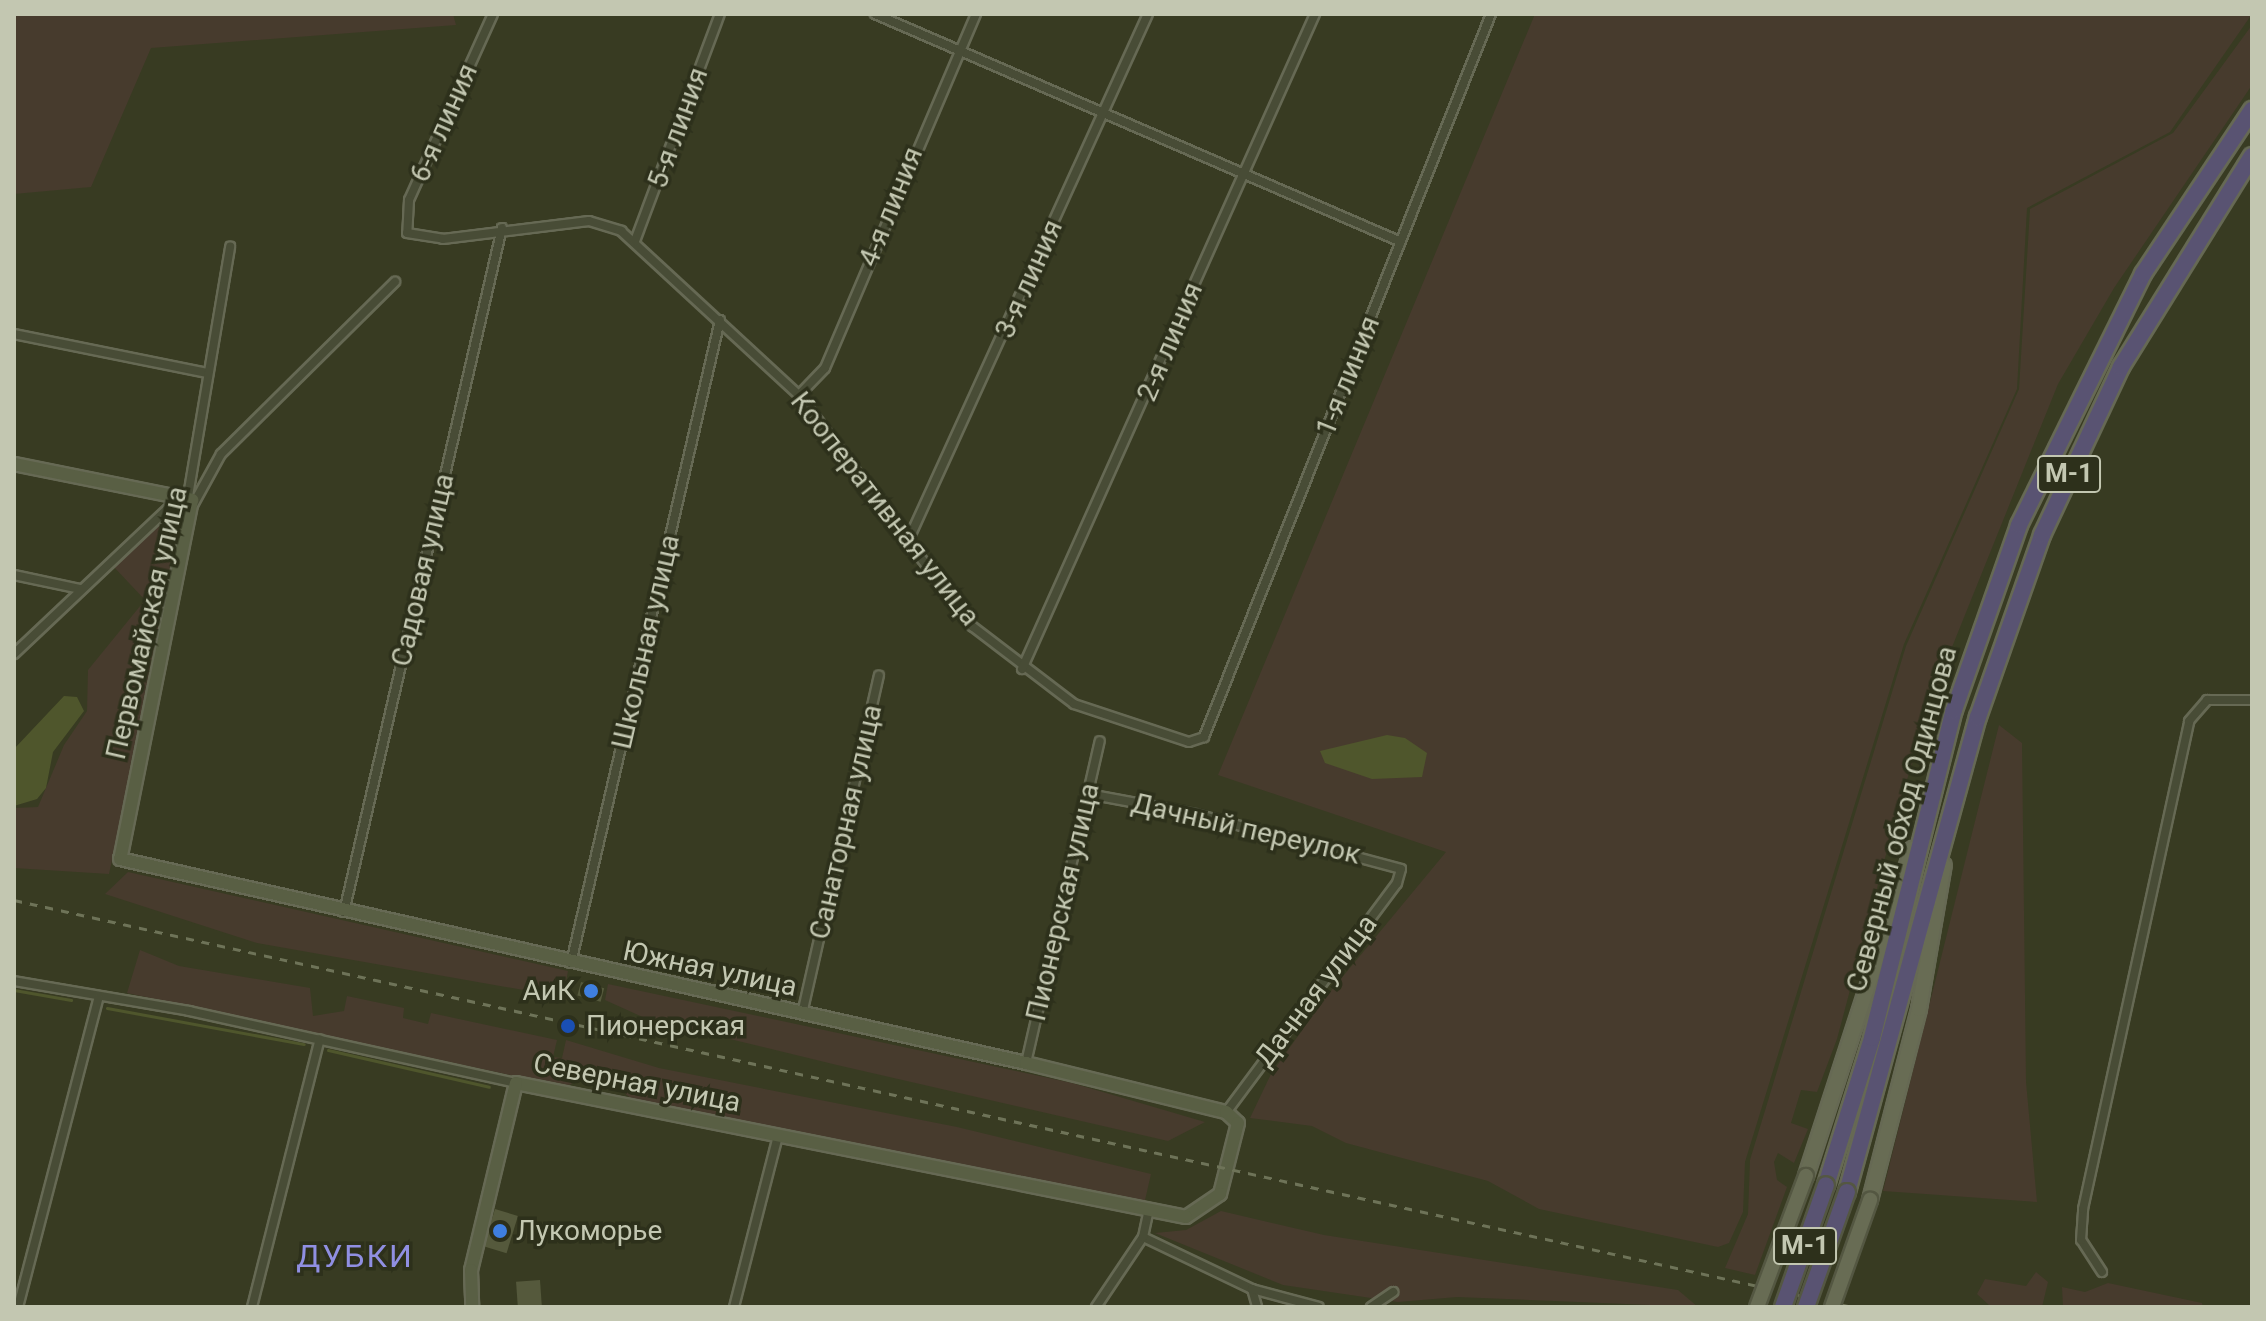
<!DOCTYPE html>
<meta charset="utf-8">
<style>
body{margin:0}
#map{position:relative;width:2266px;height:1321px;overflow:hidden;background:#383b22;font-family:Roboto,sans-serif}
div>[style]{position:absolute}
.green>*{inset:0;background:#473b2d}
.water>*{inset:0;background:#4f562c}
.stream>*{height:3px;margin:-1.5px;padding:0 1.5px;transform-origin:1.5px;border-radius:1.5px;background:#4f562c}
.building>*{inset:0;background:#55593c;transform-origin:0 0}
.roads{filter:drop-shadow(2px 0 #666954) drop-shadow(-2px 0 #666954) drop-shadow(0 2px #666954) drop-shadow(0 -2px #666954)}
.street>*{height:8px;margin:-4px;padding:0 4px;transform-origin:4px;border-radius:4px;background:#484c36}
.secondary>*{height:12px;margin:-6px;padding:0 6px;transform-origin:6px;border-radius:6px;background:#595f44}
.primary>*{height:14px;margin:-7px;padding:0 7px;transform-origin:7px;border-radius:7px;background:#686c54}
.highway>*{height:16px;margin:-8px;padding:0 8px;transform-origin:8px;border-radius:8px;background:#595372}
.rail>*{height:3px;margin-top:-1.5px;transform-origin:0;background:repeating-linear-gradient(90deg,#6e7358 0 8px,transparent 0 16px)}
.bridges{filter:drop-shadow(2px 0 #545742) drop-shadow(-2px 0 #545742) drop-shadow(0 2px #545742) drop-shadow(0 -2px #545742)}
.primary-bridge>*{height:14px;margin:-7px;padding:0 7px;transform-origin:7px;border-radius:7px;background:#686c54}
.highway-bridge>*{height:16px;margin:-8px;padding:0 8px;transform-origin:8px;border-radius:8px;background:#595372}
.dots>*{width:22px;height:22px;translate:-50% -50%;box-sizing:border-box;border:4px solid #2d301b;border-radius:50%}
span{translate:-50% -50%;white-space:nowrap;text-align:center;line-height:1.15;-webkit-text-stroke:7px #2d301b;paint-order:stroke}
.shield-label span{padding:2px 6px;background:#2d301b;border:2px solid;border-radius:6px;-webkit-text-stroke-width:0}
.shield-label{font-size:26px;color:#c3c7b1;font-weight:700}
.street-label{font-size:28px;color:#c3c7b1}
.poi-label{font-size:28px;color:#c3c7b1}
.right{translate:-100% -50%;text-align:right}
.left{translate:0 -50%;text-align:left}
.quarter-label{font-size:32px;color:#908fe2;letter-spacing:2px}
.frame{position:absolute;inset:0;border:16px solid #c3c7b1;pointer-events:none}
</style>
<div id="map">
<div class="green">
<div style="clip-path:polygon(14px 14px,453px 14px,456px 25px,151px 48px,91px 187px,14px 194px)"></div>
<div style="clip-path:polygon(1535px 14px,2252px 14px,2170px 132px,2027px 208px,2017px 389px,1904px 644px,1745px 1162px,1743px 1212px,1729px 1243px,1718px 1247px,1539px 1209px,1488px 1181px,1346px 1143px,1312px 1126px,1250px 1118px,1271px 1074px,1325px 998px,1446px 852px,1218px 775px)"></div>
<div style="clip-path:polygon(2252px 25px,2252px 85px,2114px 288px,2058px 384px,1944px 667px,1901px 798px,1837px 1039px,1817px 1092px,1801px 1090px,1791px 1123px,1808px 1129px,1794px 1163px,1778px 1153px,1774px 1162px,1777px 1180px,1787px 1187px,1755px 1275px,1725px 1268px,1748px 1214px,1750px 1160px,1906px 646px,2019px 389px,2030px 209px,2173px 133px)"></div>
<div style="clip-path:polygon(178px 506px,183px 527px,109px 874px,14px 868px,14px 808px,38px 807px,64px 745px,87px 711px,88px 670px,145px 600px,113px 566px)"></div>
<div style="clip-path:polygon(1999px 725px,2022px 743px,2026px 1082px,2037px 1202px,1883px 1191px)"></div>
<div style="clip-path:polygon(128px 872px,568px 971px,563px 997px,257px 943px,105px 894px)"></div>
<div style="clip-path:polygon(140px 950px,179px 966px,310px 988px,313px 1016px,344px 1011px,347px 996px,404px 1008px,403px 1018px,428px 1024px,431px 1013px,557px 1040px,553px 1057px,562px 1058px,566px 1040px,659px 1068px,957px 1127px,1151px 1174px,1143px 1209px,633px 1100px,607px 1079px,585px 1075px,566px 1087px,127px 993px)"></div>
<div style="clip-path:polygon(608px 984px,1072px 1083px,1205px 1122px,1168px 1141px,837px 1065px,647px 1019px,605px 1000px)"></div>
<div style="clip-path:polygon(1221px 1211px,1324px 1235px,1678px 1290px,1698px 1307px,1457px 1297px,1398px 1302px,1283px 1285px,1155px 1233px,1186px 1230px)"></div>
<div style="clip-path:polygon(2036px 1272px,2048px 1282px,2042px 1307px,1990px 1306px,1977px 1294px,1985px 1279px,2026px 1286px)"></div>
<div style="clip-path:polygon(2108px 1283px,2202px 1303px,2203px 1307px,2063px 1307px,2062px 1287px,2085px 1292px)"></div>
</div>
<div class="water">
<div style="clip-path:polygon(64px 696px,77px 697px,84px 711px,53px 752px,46px 788px,37px 799px,14px 806px,14px 749px)"></div>
<div style="clip-path:polygon(1387px 735px,1405px 738px,1427px 753px,1422px 777px,1372px 779px,1325px 763px,1320px 751px)"></div>
</div>
<div class="stream">
<div style="left:14px;top:990px;width:58px;rotate:10deg"></div>
<div style="left:107px;top:1008px;width:200px;rotate:10.4deg"></div>
<div style="left:328px;top:1050px;width:165px;rotate:12.9deg"></div>
</div>
<div class="building">
<div style="left:581px;top:982px;width:24px;height:14px;rotate:15deg"></div>
<div style="left:495px;top:1209px;width:24px;height:39px;rotate:17deg"></div>
<div style="left:540px;top:1280px;width:27px;height:24px;rotate:86deg"></div>
</div>
<div class="roads">
<div class="street">
<div style="left:493px;top:14px;width:204px;rotate:114.3deg"></div>
<div style="left:409px;top:200px;width:33px;rotate:93deg"></div>
<div style="left:407px;top:233px;width:36px;rotate:9deg"></div>
<div style="left:443px;top:239px;width:147px;rotate:-7deg"></div>
<div style="left:589px;top:221px;width:34px;rotate:17deg"></div>
<div style="left:621px;top:231px;width:242px;rotate:42.7deg"></div>
<div style="left:799px;top:395px;width:289px;rotate:53.2deg"></div>
<div style="left:972px;top:626px;width:128px;rotate:37.4deg"></div>
<div style="left:1074px;top:704px;width:121px;rotate:18.3deg"></div>
<div style="left:1189px;top:742px;width:16px;rotate:-18deg"></div>
<div style="left:1204px;top:737px;width:778px;rotate:-68.35deg"></div>
<div style="left:875px;top:14px;width:573px;rotate:23.43deg"></div>
<div style="left:635px;top:241px;width:242px;rotate:-69.5deg"></div>
<div style="left:14px;top:334px;width:197px;rotate:11.4deg"></div>
<div style="left:799px;top:395px;width:37px;rotate:-46deg"></div>
<div style="left:825px;top:368px;width:385px;rotate:-66.9deg"></div>
<div style="left:188px;top:496px;width:253px;rotate:-80.4deg"></div>
<div style="left:193px;top:505px;width:58px;rotate:-61.2deg"></div>
<div style="left:221px;top:454px;width:245px;rotate:-44.7deg"></div>
<div style="left:907px;top:543px;width:581px;rotate:-65.51deg"></div>
<div style="left:14px;top:575px;width:67px;rotate:12deg"></div>
<div style="left:14px;top:654px;width:231px;rotate:-43.4deg"></div>
<div style="left:1022px;top:669px;width:718px;rotate:-65.9deg"></div>
<div style="left:1088px;top:794px;width:110px;rotate:10.5deg"></div>
<div style="left:1196px;top:814px;width:212px;rotate:15deg"></div>
<div style="left:1401px;top:869px;width:15px;rotate:106deg"></div>
<div style="left:1397px;top:883px;width:286px;rotate:126.7deg"></div>
<div style="left:344px;top:912px;width:702px;rotate:-76.99deg"></div>
<div style="left:571px;top:963px;width:660px;rotate:-76.95deg"></div>
<div style="left:14px;top:981px;width:178px;rotate:9.7deg"></div>
<div style="left:189px;top:1011px;width:335px;rotate:12.4deg"></div>
<div style="left:802px;top:1014px;width:347px;rotate:-77.2deg"></div>
<div style="left:1026px;top:1063px;width:330px;rotate:-77.1deg"></div>
<div style="left:1143px;top:1237px;width:121px;rotate:25.5deg"></div>
<div style="left:1252px;top:1289px;width:19px;rotate:74deg"></div>
<div style="left:2102px;top:1272px;width:38px;rotate:-123deg"></div>
<div style="left:2081px;top:1240px;width:31px;rotate:-86deg"></div>
<div style="left:2083px;top:1209px;width:499px;rotate:-77.7deg"></div>
<div style="left:2189px;top:721px;width:28px;rotate:-49deg"></div>
<div style="left:2207px;top:700px;width:45px"></div>
<div style="left:1252px;top:1289px;width:69px;rotate:15deg"></div>
<div style="left:18px;top:1307px;width:321px;rotate:-75.4deg"></div>
<div style="left:252px;top:1307px;width:276px;rotate:-75.8deg"></div>
<div style="left:734px;top:1307px;width:177px;rotate:-75.6deg"></div>
<div style="left:1096px;top:1307px;width:84px;rotate:-56.1deg"></div>
<div style="left:1143px;top:1237px;width:25px;rotate:-78deg"></div>
<div style="left:1371px;top:1307px;width:27px;rotate:-34deg"></div>
</div>
<div class="secondary">
<div style="left:14px;top:464px;width:182px;rotate:11.4deg"></div>
<div style="left:192px;top:500px;width:366px;rotate:101.3deg"></div>
<div style="left:120px;top:859px;width:929px;rotate:12.69deg"></div>
<div style="left:1026px;top:1063px;width:206px;rotate:13.8deg"></div>
<div style="left:1226px;top:1112px;width:16px;rotate:43deg"></div>
<div style="left:1238px;top:1123px;width:73px;rotate:104.2deg"></div>
<div style="left:1220px;top:1194px;width:41px;rotate:145.9deg"></div>
<div style="left:1186px;top:1217px;width:683px;rotate:-168.69deg"></div>
<div style="left:516px;top:1083px;width:192px;rotate:103.5deg"></div>
<div style="left:471px;top:1270px;width:37px;rotate:88deg"></div>
</div>
<div class="primary">
<div style="left:1806px;top:1176px;width:344px;rotate:-72deg"></div>
<div style="left:1870px;top:1200px;width:197px;rotate:-75.6deg"></div>
<div style="left:1919px;top:1009px;width:146px;rotate:-80.2deg"></div>
</div>
<div class="highway">
<div style="left:1826px;top:1185px;width:154px;rotate:-72.6deg"></div>
<div style="left:1872px;top:1038px;width:338px;rotate:-76deg"></div>
<div style="left:1954px;top:710px;width:196px;rotate:-70.6deg"></div>
<div style="left:2019px;top:525px;width:280px;rotate:-63.7deg"></div>
<div style="left:2143px;top:274px;width:197px;rotate:-56.4deg"></div>
<div style="left:1847px;top:1192px;width:493px;rotate:-74.6deg"></div>
<div style="left:1978px;top:717px;width:193px;rotate:-70.6deg"></div>
<div style="left:2042px;top:535px;width:186px;rotate:-64.8deg"></div>
<div style="left:2121px;top:367px;width:248px;rotate:-58.2deg"></div>
</div>
</div>
<div class="rail">
<div style="left:14px;top:900px;width:1883px;rotate:12.48deg"></div>
</div>
<div class="bridges">
<div class="primary-bridge">
<div style="left:1757px;top:1307px;width:140px;rotate:-69.5deg"></div>
<div style="left:1832px;top:1307px;width:114px;rotate:-70.4deg"></div>
</div>
<div class="highway-bridge">
<div style="left:1783px;top:1307px;width:129px;rotate:-70.6deg"></div>
<div style="left:1806px;top:1307px;width:122px;rotate:-70.4deg"></div>
</div>
</div>
<div class="dots">
<div style="left:591px;top:991px;background:#3f7fe0"></div>
<div style="left:568px;top:1026px;background:#1a4fb4"></div>
<div style="left:500px;top:1231px;background:#3f7fe0"></div>
</div>
<div class="shield-label">
<span style="left:2069px;top:474px">М-1</span>
<span style="left:1805px;top:1246px">М-1</span>
</div>
<div class="street-label">
<span style="left:444px;top:123px;rotate:-66deg">6-я линия</span>
<span style="left:678px;top:128px;rotate:-70deg">5-я линия</span>
<span style="left:891px;top:207px;rotate:-68deg">4-я линия</span>
<span style="left:1029px;top:279px;rotate:-66deg">3-я линия</span>
<span style="left:1170px;top:342px;rotate:-67deg">2-я линия</span>
<span style="left:1348px;top:376px;rotate:-68deg">1-я линия</span>
<span style="left:885px;top:509px;rotate:52deg">Кооперативная улица</span>
<span style="left:423px;top:570px;rotate:-77deg">Садовая улица</span>
<span style="left:147px;top:623px;rotate:-77deg">Первомайская улица</span>
<span style="left:646px;top:642px;rotate:-77deg">Школьная улица</span>
<span style="left:1902px;top:819px;rotate:-75deg">Северный обход Одинцова</span>
<span style="left:846px;top:822px;rotate:-77deg">Санаторная улица</span>
<span style="left:1246px;top:829px;rotate:13deg">Дачный переулок</span>
<span style="left:1063px;top:902px;rotate:-77deg">Пионерская улица</span>
<span style="left:710px;top:969px;rotate:12deg">Южная улица</span>
<span style="left:1316px;top:991px;rotate:-53deg">Дачная улица</span>
<span style="left:637px;top:1083px;rotate:11deg">Северная улица</span>
</div>
<div class="poi-label">
<span class="right" style="left:575px;top:991px">АиК</span>
<span class="left" style="left:586px;top:1026px">Пионерская</span>
<span class="left" style="left:516px;top:1231px">Лукоморье</span>
</div>
<div class="quarter-label">
<span style="left:355px;top:1256px">ДУБКИ</span>
</div>
<div class="frame"></div>
</div>
